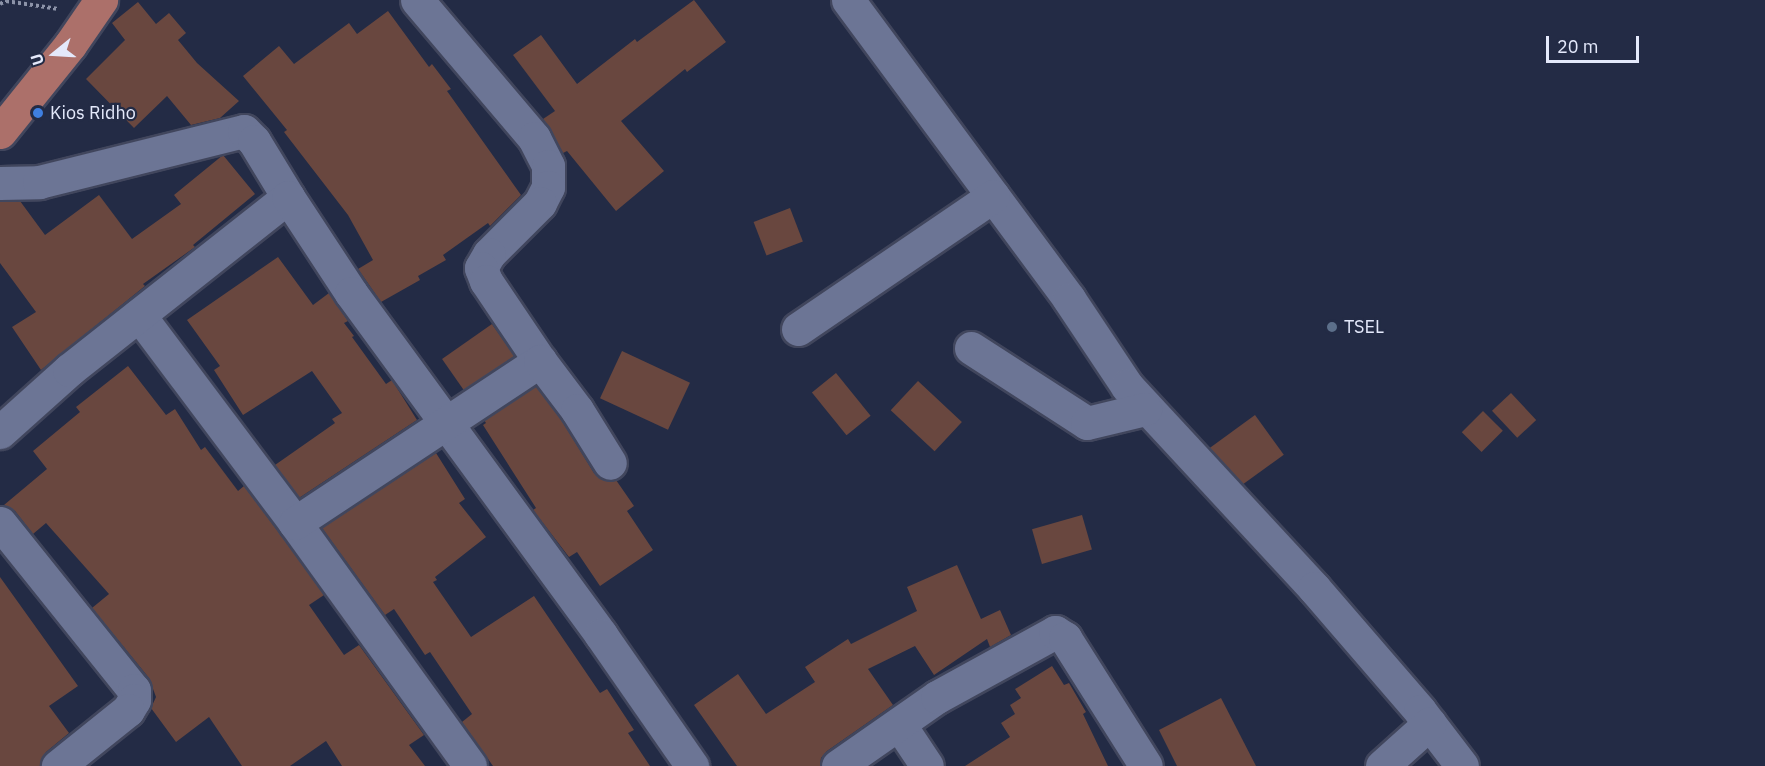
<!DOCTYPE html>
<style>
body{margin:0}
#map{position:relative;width:1765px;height:766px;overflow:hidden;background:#232b45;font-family:"IBM Plex Sans",sans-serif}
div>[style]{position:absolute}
.building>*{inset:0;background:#69473f;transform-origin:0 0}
.path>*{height:4px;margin-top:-2px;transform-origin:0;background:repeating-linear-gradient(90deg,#8c93a8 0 3px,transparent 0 6px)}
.roads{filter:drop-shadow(2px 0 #41465d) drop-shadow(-2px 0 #41465d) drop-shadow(0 2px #41465d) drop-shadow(0 -2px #41465d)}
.minor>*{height:33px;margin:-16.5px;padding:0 16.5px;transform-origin:16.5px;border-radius:16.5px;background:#6c7595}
.trunk>*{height:33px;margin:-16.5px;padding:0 16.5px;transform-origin:16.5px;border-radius:16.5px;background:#ac706a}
.dots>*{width:16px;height:16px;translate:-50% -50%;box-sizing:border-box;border:3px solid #232b45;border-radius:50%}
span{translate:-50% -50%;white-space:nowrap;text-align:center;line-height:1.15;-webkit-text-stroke:4.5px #232b45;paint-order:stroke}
.poi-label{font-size:18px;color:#e4e9fb}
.left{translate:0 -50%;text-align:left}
.north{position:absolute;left:24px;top:24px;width:60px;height:60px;-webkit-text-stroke:4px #232b45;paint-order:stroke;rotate:252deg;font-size:16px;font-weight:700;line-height:24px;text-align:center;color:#e4e9fb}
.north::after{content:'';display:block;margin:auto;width:21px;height:27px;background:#e4e9fb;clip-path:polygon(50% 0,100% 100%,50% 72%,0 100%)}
.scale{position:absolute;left:1546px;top:36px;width:93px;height:27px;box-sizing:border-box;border:3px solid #e4e9fb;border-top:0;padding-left:8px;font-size:18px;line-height:21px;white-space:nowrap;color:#e4e9fb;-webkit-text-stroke:4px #232b45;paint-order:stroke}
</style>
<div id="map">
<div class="building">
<div style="clip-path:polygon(694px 0,726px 42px,687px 72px,685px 69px,621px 121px,664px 171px,616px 211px,567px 151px,563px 153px,543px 119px,555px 111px,513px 55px,541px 35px,577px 84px,635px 39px,637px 42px)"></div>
<div style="clip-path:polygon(138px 2px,156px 24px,169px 13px,186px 33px,178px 40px,197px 63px,239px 101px,220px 118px,191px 125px,167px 96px,134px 128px,86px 79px,125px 40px,112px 23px)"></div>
<div style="clip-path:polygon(388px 11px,429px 67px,432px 64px,451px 89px,447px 91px,521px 195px,490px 226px,488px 223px,443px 255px,446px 260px,418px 276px,420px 280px,381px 302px,358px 269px,373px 260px,348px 215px,284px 132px,287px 130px,243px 76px,279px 46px,294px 64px,349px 23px,357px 34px)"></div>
<div style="clip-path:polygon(223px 155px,255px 194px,193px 245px,195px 247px,143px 284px,145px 286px,41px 370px,12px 327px,36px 312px,0 263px,0 202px,20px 201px,45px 235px,99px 195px,132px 239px,181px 204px,174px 195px)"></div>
<div style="left:790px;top:208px;width:36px;height:39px;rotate:69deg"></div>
<div style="clip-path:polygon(278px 257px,313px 305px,329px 293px,348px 321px,344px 323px,354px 336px,352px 337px,386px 384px,392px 380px,417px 420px,299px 498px,275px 465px,335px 423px,332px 419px,342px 413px,312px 371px,243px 415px,214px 370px,220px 366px,187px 320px)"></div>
<div style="left:492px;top:324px;width:39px;height:61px;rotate:55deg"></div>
<div style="left:622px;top:351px;width:75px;height:52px;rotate:25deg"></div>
<div style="clip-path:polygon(128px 366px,166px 415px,175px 409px,201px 450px,205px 447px,238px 491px,244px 486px,280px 534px,324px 595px,309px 605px,344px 655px,359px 645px,424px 735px,409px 745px,425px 766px,342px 766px,326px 741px,290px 766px,242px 766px,209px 717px,176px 742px,151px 708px,156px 697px,149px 678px,92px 608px,109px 594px,46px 523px,33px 534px,15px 511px,4px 505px,47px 469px,33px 451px,80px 412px,76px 407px)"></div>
<div style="left:836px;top:373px;width:55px;height:31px;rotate:51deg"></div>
<div style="left:918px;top:381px;width:60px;height:40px;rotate:43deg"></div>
<div style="clip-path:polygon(536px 386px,562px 421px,594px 473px,602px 480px,616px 480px,634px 506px,627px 511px,653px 550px,600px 586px,577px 552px,569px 557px,533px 510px,536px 508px,483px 425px,486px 423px,484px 420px)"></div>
<div style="left:1511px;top:393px;width:37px;height:26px;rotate:47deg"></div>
<div style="left:1483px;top:411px;width:28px;height:30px;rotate:45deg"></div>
<div style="left:1255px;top:415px;width:49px;height:56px;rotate:54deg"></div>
<div style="clip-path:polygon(436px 453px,465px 499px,459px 503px,486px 537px,435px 577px,437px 580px,433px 582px,471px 637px,534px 596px,600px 693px,607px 689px,634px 730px,628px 733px,650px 766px,493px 766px,462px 722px,472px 714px,430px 652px,425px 655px,394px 609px,385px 615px,322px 528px)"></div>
<div style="left:1082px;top:515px;width:36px;height:52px;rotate:74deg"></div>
<div style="clip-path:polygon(957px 565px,981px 619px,1000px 610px,1011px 635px,990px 647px,987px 639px,934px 675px,915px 646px,868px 669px,893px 705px,827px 751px,821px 758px,820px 766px,737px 766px,694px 705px,738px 674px,766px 714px,815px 682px,805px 667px,848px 639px,851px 644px,917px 611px,907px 587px)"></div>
<div style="clip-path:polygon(0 577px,78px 686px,49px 706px,69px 733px,46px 752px,40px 766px,0 766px)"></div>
<div style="clip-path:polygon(1052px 666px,1064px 685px,1069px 683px,1086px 712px,1083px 714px,1108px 766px,965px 766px,1010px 737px,1001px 723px,1015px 714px,1010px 705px,1021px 698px,1015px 689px)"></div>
<div style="clip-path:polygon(1221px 698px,1256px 766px,1177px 766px,1159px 730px)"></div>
</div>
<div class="path">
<div style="left:0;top:4px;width:7px;rotate:-27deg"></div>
<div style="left:6px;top:1px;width:53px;rotate:8.7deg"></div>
</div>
<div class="roads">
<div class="minor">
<div style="left:417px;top:0;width:181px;rotate:49.7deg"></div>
<div style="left:534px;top:138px;width:31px;rotate:63deg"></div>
<div style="left:548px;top:166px;width:21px;rotate:90deg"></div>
<div style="left:548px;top:187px;width:18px;rotate:117deg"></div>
<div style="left:540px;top:203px;width:72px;rotate:135deg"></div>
<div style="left:489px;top:254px;width:16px;rotate:120deg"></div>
<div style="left:481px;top:268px;width:14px;rotate:69deg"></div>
<div style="left:486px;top:281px;width:97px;rotate:56deg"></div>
<div style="left:848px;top:0;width:372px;rotate:53.5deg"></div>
<div style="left:1069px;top:299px;width:105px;rotate:56.3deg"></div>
<div style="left:1127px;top:386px;width:275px;rotate:47.2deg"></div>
<div style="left:1314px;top:588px;width:162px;rotate:49.2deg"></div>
<div style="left:1420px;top:711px;width:69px;rotate:52.6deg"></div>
<div style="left:0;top:183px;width:39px;rotate:-1deg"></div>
<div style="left:39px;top:182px;width:211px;rotate:-14deg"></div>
<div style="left:244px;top:131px;width:14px;rotate:45deg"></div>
<div style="left:254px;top:141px;width:66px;rotate:58.7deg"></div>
<div style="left:139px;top:315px;width:260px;rotate:53.1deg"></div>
<div style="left:295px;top:523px;width:299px;rotate:54.2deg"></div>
<div style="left:798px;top:329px;width:236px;rotate:-34.3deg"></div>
<div style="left:971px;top:348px;width:138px;rotate:32.9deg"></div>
<div style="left:1087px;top:423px;width:60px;rotate:-13.6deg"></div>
<div style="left:0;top:432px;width:93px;rotate:-41.9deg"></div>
<div style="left:69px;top:370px;width:279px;rotate:-38.3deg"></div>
<div style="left:288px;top:197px;width:115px;rotate:56.7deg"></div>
<div style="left:351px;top:293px;width:424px;rotate:53.8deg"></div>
<div style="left:601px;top:635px;width:160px;rotate:55.2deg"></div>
<div style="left:0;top:523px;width:214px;rotate:51.3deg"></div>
<div style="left:134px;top:690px;width:10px;rotate:90deg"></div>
<div style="left:134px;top:700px;width:12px;rotate:121deg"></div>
<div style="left:128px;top:710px;width:90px;rotate:141.3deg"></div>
<div style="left:295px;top:523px;width:294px;rotate:-33.5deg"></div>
<div style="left:540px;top:361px;width:61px;rotate:52.9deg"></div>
<div style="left:577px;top:410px;width:62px;rotate:58.1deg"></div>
<div style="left:899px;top:724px;width:50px;rotate:56.3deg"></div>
<div style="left:838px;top:766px;width:121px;rotate:-34.9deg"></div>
<div style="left:937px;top:697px;width:135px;rotate:-28.8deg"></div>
<div style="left:1055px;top:632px;width:12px;rotate:31deg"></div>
<div style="left:1065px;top:638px;width:151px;rotate:57.7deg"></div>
<div style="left:1382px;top:766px;width:64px;rotate:-41.9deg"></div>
</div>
<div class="trunk">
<div style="left:0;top:132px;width:112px;rotate:-51.2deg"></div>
<div style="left:70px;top:45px;width:55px;rotate:-55.4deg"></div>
</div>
</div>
<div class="dots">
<div style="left:38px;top:113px;background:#3f7fe0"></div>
<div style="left:1332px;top:327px;background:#5c6f8a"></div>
</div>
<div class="poi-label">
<span class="left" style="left:50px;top:113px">Kios Ridho</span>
<span class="left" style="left:1344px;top:327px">TSEL</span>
</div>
<div class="north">U</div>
<div class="scale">20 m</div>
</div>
